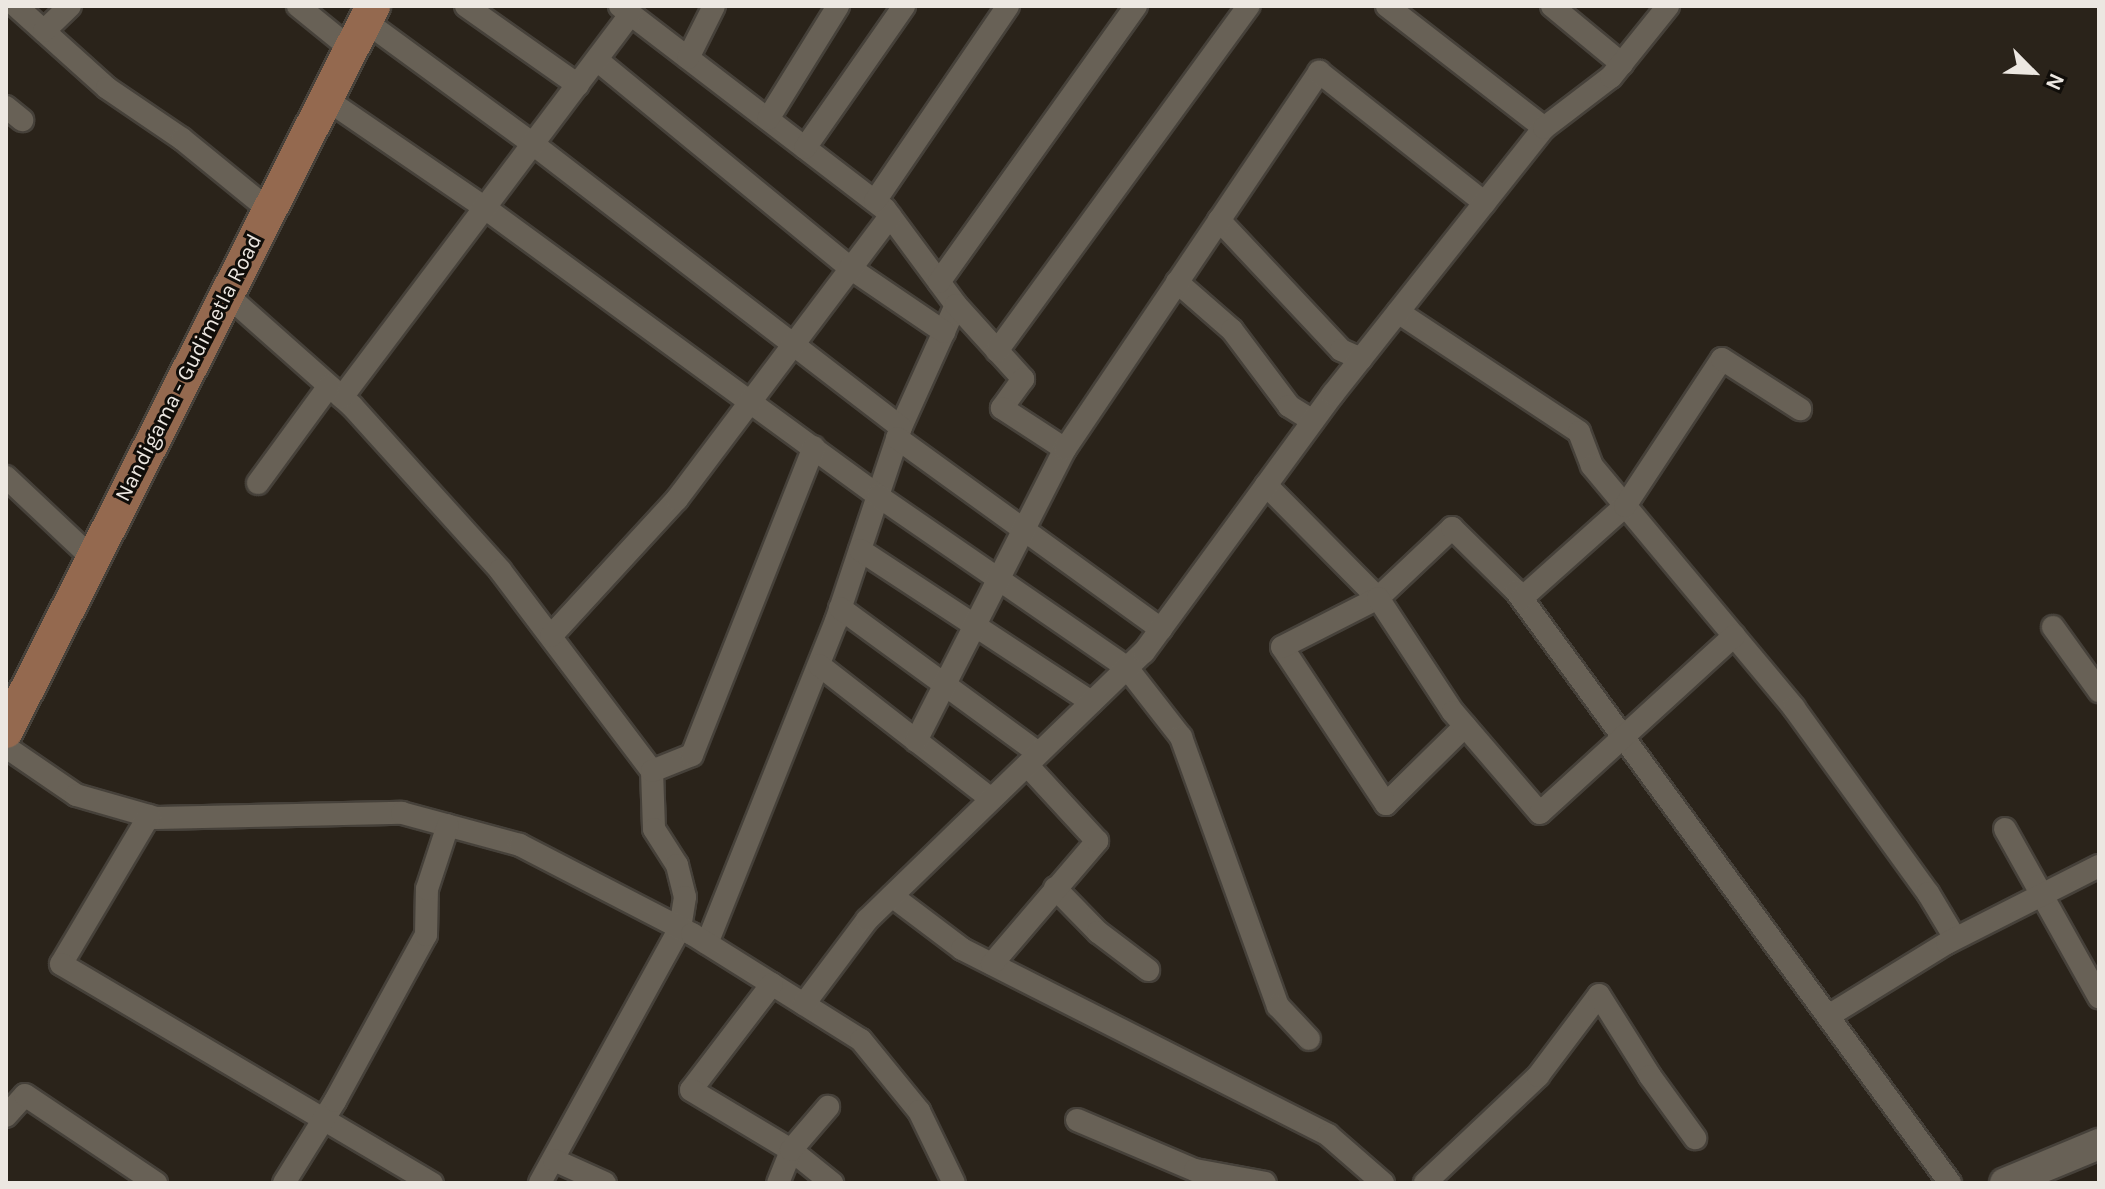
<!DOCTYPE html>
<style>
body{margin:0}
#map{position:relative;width:2105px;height:1189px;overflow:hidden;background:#2a231a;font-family:Karla,sans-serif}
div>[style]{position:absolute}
.roads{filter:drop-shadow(2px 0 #46413a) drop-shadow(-2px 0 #46413a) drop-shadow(0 2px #46413a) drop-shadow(0 -2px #46413a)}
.street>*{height:22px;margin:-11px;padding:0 11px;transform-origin:11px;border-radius:11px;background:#686156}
.secondary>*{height:30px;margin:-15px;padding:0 15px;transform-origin:15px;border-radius:15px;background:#686156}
.primary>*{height:34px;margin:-17px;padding:0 17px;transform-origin:17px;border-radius:17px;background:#94694f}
span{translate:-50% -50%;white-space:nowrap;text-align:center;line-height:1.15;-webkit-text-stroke:6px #100d09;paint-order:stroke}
.street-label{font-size:22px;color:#ece7e1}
.frame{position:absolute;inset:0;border:8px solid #ece7e1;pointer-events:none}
.north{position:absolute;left:1993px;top:32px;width:80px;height:80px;-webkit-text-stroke:6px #100d09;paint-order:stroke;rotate:114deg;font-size:22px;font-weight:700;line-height:32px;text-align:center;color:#ece7e1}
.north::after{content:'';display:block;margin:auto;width:28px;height:36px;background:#ece7e1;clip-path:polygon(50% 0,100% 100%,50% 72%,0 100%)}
</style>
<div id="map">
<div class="roads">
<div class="street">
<div style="left:16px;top:6px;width:122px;rotate:42deg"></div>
<div style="left:107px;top:88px;width:91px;rotate:34.2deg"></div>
<div style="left:182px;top:139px;width:112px;rotate:39.2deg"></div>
<div style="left:298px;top:6px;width:68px;rotate:39.1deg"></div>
<div style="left:466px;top:6px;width:137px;rotate:35.2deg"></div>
<div style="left:620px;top:6px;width:334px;rotate:37.5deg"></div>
<div style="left:885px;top:209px;width:119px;rotate:53.5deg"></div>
<div style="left:956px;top:305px;width:134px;rotate:114.3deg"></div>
<div style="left:901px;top:427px;width:205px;rotate:108.5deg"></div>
<div style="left:836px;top:621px;width:347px;rotate:111.8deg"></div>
<div style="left:1387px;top:6px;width:199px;rotate:37.8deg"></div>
<div style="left:1552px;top:6px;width:91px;rotate:39.6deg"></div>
<div style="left:365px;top:21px;width:208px;rotate:36.2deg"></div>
<div style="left:533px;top:144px;width:464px;rotate:37.6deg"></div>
<div style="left:44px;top:31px;width:36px;rotate:-44deg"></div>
<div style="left:688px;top:58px;width:58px;rotate:-63.4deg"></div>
<div style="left:597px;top:60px;width:328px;rotate:39.4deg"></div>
<div style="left:850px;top:268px;width:114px;rotate:34.2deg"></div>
<div style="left:326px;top:99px;width:193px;rotate:34.4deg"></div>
<div style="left:485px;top:208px;width:487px;rotate:36.2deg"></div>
<div style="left:878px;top:496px;width:303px;rotate:34.6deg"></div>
<div style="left:1127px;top:668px;width:88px;rotate:52deg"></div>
<div style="left:1181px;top:737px;width:286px;rotate:70.2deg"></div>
<div style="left:1278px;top:1006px;width:45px;rotate:46.8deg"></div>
<div style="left:6px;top:107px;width:21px;rotate:39deg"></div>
<div style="left:768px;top:119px;width:133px;rotate:-58.2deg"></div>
<div style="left:805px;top:148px;width:173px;rotate:-55.1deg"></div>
<div style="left:875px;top:201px;width:236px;rotate:-55.7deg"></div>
<div style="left:1219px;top:220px;width:178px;rotate:46.8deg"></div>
<div style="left:1341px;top:350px;width:22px;rotate:24deg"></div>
<div style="left:939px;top:282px;width:339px;rotate:-54.5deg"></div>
<div style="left:1177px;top:282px;width:73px;rotate:41.1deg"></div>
<div style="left:1232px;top:330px;width:95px;rotate:53.1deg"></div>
<div style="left:1289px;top:406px;width:28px;rotate:32deg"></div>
<div style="left:227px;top:295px;width:167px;rotate:41.6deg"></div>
<div style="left:352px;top:406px;width:221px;rotate:47.9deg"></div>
<div style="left:500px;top:570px;width:252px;rotate:52.9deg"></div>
<div style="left:652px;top:771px;width:58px;rotate:88deg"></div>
<div style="left:654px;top:829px;width:43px;rotate:57.4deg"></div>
<div style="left:677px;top:865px;width:33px;rotate:76deg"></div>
<div style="left:685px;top:897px;width:31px;rotate:99deg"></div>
<div style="left:680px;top:928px;width:291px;rotate:118.8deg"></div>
<div style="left:956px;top:305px;width:100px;rotate:47.8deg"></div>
<div style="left:1023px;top:379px;width:36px;rotate:126deg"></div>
<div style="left:1002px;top:408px;width:75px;rotate:33.1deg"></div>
<div style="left:1398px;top:312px;width:217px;rotate:33.5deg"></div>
<div style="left:1579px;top:432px;width:36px;rotate:69deg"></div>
<div style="left:1592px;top:466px;width:315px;rotate:50.1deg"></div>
<div style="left:1794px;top:708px;width:228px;rotate:54.1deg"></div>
<div style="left:1928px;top:893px;width:52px;rotate:59deg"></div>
<div style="left:1955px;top:938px;width:149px;rotate:148.4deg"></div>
<div style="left:997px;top:351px;width:427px;rotate:-53.9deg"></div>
<div style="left:342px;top:397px;width:480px;rotate:-53deg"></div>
<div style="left:897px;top:438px;width:326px;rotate:35.9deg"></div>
<div style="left:6px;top:477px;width:120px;rotate:43.3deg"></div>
<div style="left:258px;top:483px;width:120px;rotate:-53.8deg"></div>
<div style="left:1266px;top:485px;width:159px;rotate:45.3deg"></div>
<div style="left:1378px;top:598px;width:102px;rotate:-43.4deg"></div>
<div style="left:1452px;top:528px;width:90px;rotate:44.5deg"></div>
<div style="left:1516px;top:591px;width:734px;rotate:53.75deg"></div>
<div style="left:860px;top:550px;width:277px;rotate:33.3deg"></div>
<div style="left:1522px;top:598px;width:138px;rotate:-41.8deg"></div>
<div style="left:1625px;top:506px;width:176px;rotate:-56.6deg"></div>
<div style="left:1722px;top:359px;width:93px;rotate:32.7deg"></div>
<div style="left:840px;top:608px;width:245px;rotate:36.2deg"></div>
<div style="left:2053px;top:627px;width:79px;rotate:54.3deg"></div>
<div style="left:551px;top:636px;width:186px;rotate:-47.4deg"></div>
<div style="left:677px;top:499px;width:354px;rotate:-53deg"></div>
<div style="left:819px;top:665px;width:218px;rotate:37.9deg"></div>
<div style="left:1465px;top:726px;width:111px;rotate:135.4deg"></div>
<div style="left:1386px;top:804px;width:188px;rotate:-123.5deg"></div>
<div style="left:1282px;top:647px;width:108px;rotate:-27deg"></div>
<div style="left:1378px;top:598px;width:136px;rotate:56.7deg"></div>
<div style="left:1453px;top:712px;width:133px;rotate:49.3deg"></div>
<div style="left:1540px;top:813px;width:263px;rotate:-42.4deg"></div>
<div style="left:916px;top:741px;width:328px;rotate:-63deg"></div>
<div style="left:1065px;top:449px;width:455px;rotate:-56deg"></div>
<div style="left:1319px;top:72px;width:211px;rotate:38.3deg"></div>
<div style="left:6px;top:747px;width:85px;rotate:34.4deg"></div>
<div style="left:76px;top:795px;width:83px;rotate:16deg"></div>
<div style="left:156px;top:818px;width:246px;rotate:-1.2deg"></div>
<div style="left:402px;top:813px;width:122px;rotate:15.2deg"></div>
<div style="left:520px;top:845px;width:194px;rotate:27.4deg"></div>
<div style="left:692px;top:934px;width:199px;rotate:32.1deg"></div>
<div style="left:861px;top:1040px;width:92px;rotate:50.8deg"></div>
<div style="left:919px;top:1111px;width:80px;rotate:64.1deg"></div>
<div style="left:652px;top:771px;width:43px;rotate:-21.8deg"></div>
<div style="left:692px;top:755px;width:331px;rotate:-68.4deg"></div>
<div style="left:149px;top:816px;width:172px;rotate:120.7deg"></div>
<div style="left:61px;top:964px;width:431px;rotate:30.6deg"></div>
<div style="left:2005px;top:829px;width:193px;rotate:60.8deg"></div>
<div style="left:1055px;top:888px;width:62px;rotate:45.7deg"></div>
<div style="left:1098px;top:932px;width:63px;rotate:37.2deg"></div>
<div style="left:892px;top:896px;width:88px;rotate:37.1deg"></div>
<div style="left:962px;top:949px;width:411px;rotate:26.9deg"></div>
<div style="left:1328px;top:1135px;width:73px;rotate:41.1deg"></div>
<div style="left:1947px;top:943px;width:170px;rotate:-26.9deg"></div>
<div style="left:992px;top:964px;width:162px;rotate:-49.5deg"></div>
<div style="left:1097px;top:841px;width:103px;rotate:-132.6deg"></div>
<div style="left:772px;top:984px;width:133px;rotate:127.4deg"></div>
<div style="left:691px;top:1090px;width:117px;rotate:31deg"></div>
<div style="left:791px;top:1150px;width:53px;rotate:38.8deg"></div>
<div style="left:804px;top:1004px;width:105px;rotate:-53.1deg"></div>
<div style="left:867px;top:920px;width:385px;rotate:-44.1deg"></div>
<div style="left:1144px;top:652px;width:320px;rotate:-53.8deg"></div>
<div style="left:1333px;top:394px;width:340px;rotate:-51.6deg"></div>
<div style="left:1544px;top:128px;width:84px;rotate:-37.3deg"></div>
<div style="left:1611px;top:77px;width:91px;rotate:-51.2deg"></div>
<div style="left:6px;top:1116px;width:28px;rotate:-48deg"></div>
<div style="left:25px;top:1095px;width:158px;rotate:33.9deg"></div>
<div style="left:1077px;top:1120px;width:128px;rotate:23deg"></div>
<div style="left:1195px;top:1170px;width:71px;rotate:10.5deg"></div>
<div style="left:554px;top:1160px;width:56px;rotate:24.3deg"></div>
<div style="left:284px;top:1183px;width:97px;rotate:-58.1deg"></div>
<div style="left:335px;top:1101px;width:189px;rotate:-61.3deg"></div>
<div style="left:426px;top:935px;width:46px;rotate:-88.8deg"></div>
<div style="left:427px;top:889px;width:67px;rotate:-71.8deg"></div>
<div style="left:778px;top:1183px;width:35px;rotate:-68deg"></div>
<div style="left:791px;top:1150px;width:57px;rotate:-49.3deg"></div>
<div style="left:1425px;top:1183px;width:156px;rotate:-43.4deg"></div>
<div style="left:1538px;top:1076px;width:101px;rotate:-53deg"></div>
<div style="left:1599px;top:995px;width:96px;rotate:57.8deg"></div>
<div style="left:1650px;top:1076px;width:77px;rotate:54deg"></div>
</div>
<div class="secondary">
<div style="left:2005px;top:1183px;width:102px;rotate:-22.5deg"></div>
</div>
<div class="primary">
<div style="left:6px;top:731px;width:813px;rotate:-63.15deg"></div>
</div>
</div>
<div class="street-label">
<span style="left:189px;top:368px;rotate:-63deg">Nandigama - Gudimetla Road</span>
</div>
<div class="frame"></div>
<div class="north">N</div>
</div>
